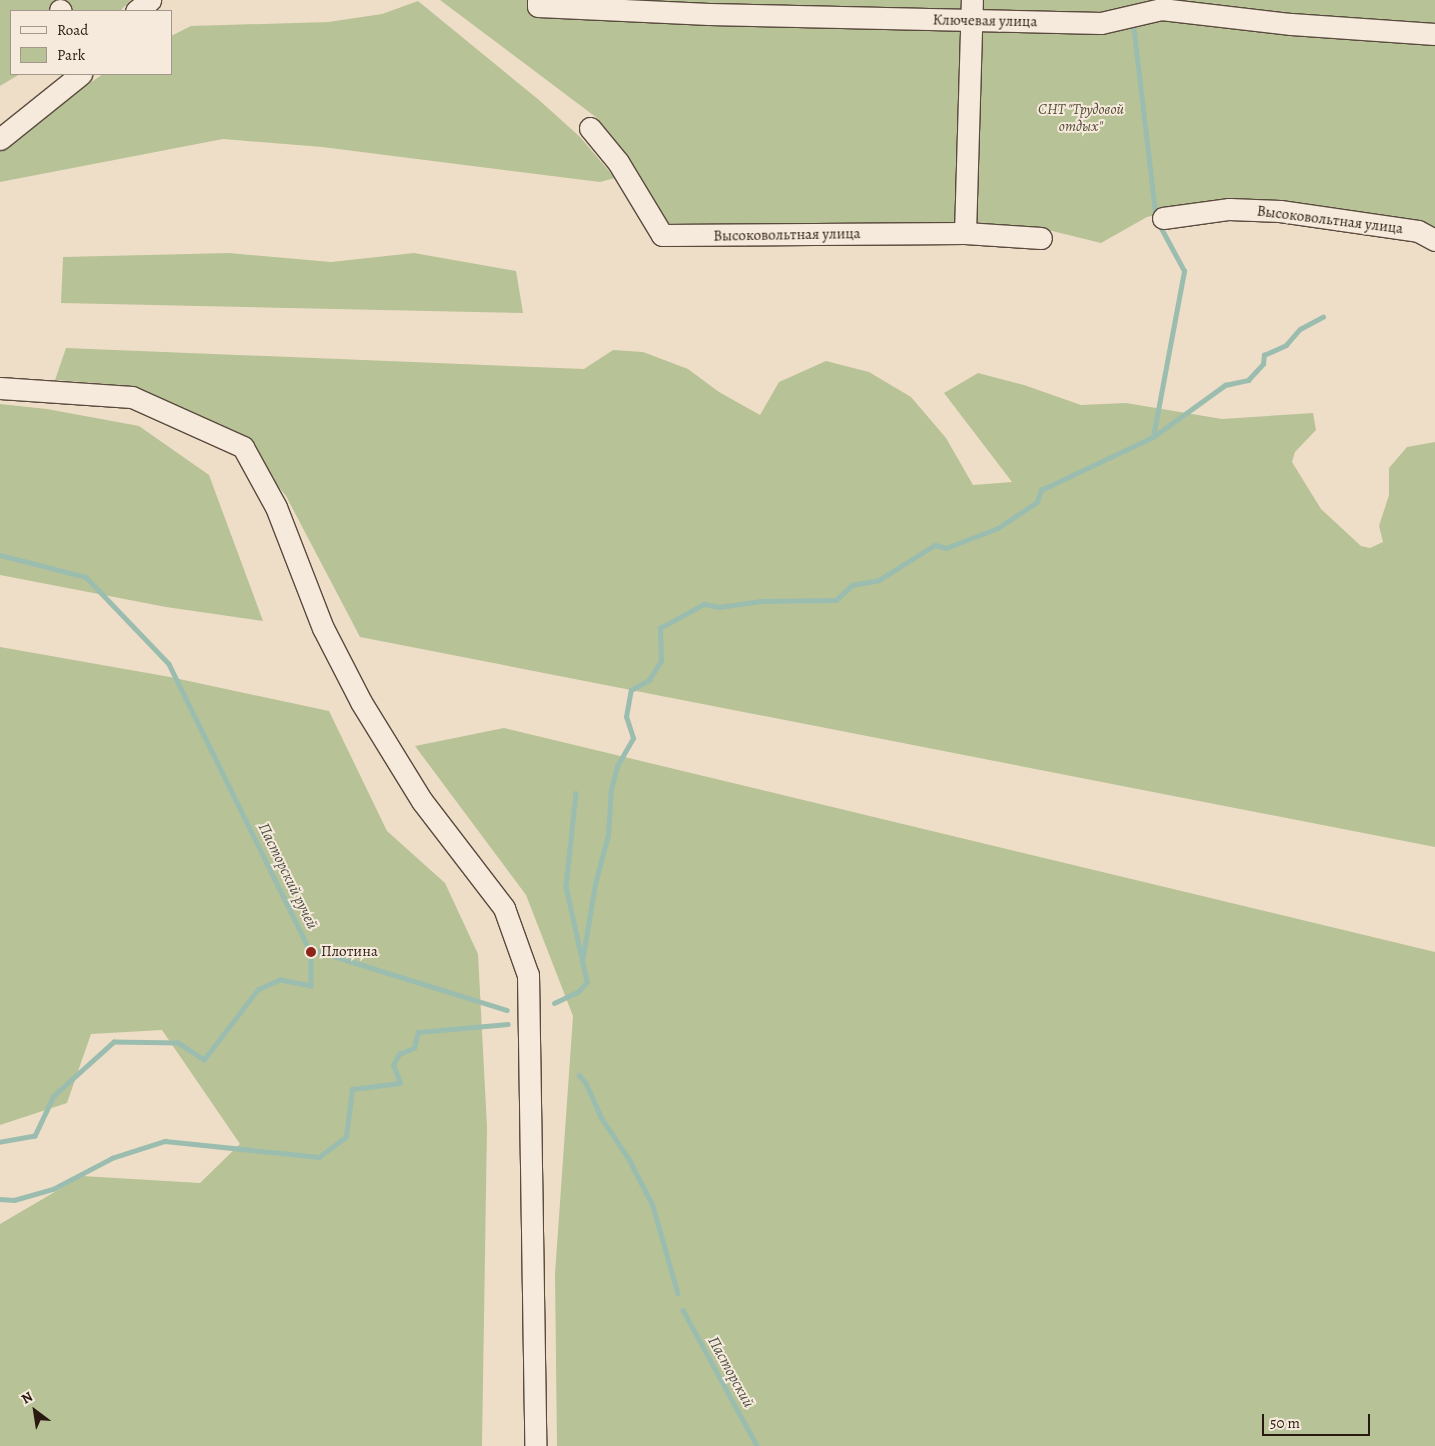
<!DOCTYPE html>
<meta charset="utf-8">
<style>
body{margin:0}
#map{position:relative;width:1435px;height:1446px;overflow:hidden;background:#efdec7;font-family:Alegreya,serif}
div>[style]{position:absolute}
.green>*{inset:0;background:#b7c297}
.stream>*{height:4.5px;margin:-2.25px;padding:0 2.25px;transform-origin:2.25px;border-radius:2.25px;background:#9bbdaf}
.roads{filter:drop-shadow(1px 0 #5a4a3e) drop-shadow(-1px 0 #5a4a3e) drop-shadow(0 1px #5a4a3e) drop-shadow(0 -1px #5a4a3e)}
.minor>*{height:21px;margin:-10.5px;padding:0 10.5px;transform-origin:10.5px;border-radius:10.5px;background:#f5eadb}
.dots>*{width:14px;height:14px;translate:-50% -50%;box-sizing:border-box;border:2px solid #f5eadb;border-radius:50%}
span{translate:-50% -50%;white-space:nowrap;text-align:center;line-height:1.15;-webkit-text-stroke:4px #f5eadb;paint-order:stroke}
.street-label{font-size:15px;color:#291910}
.park-label{font-size:15px;color:#544c38;font-style:italic}
.poi-label{font-size:15px;color:#291910}
.left{translate:0 -50%;text-align:left}
.water-label{font-size:16px;color:#515248;font-style:italic}
.legend{position:absolute;left:10px;top:10px;width:162px;height:65px;box-sizing:border-box;background:#f5eadb;border:1px solid #a3968a;margin:0;padding:6px 9px;list-style:none;font-size:15px;color:#291910}
.legend li{display:flex;align-items:center;gap:10px;height:25px}
.legend b{width:25px;border:1px solid #a3968a}
.north{position:absolute;left:10px;top:1386px;width:50px;height:50px;-webkit-text-stroke:4px #f5eadb;paint-order:stroke;rotate:329deg;font-size:14px;font-weight:700;line-height:20px;text-align:center;color:#291910}
.north::after{content:'';display:block;margin:auto;width:18px;height:22px;background:#291910;clip-path:polygon(50% 0,100% 100%,50% 72%,0 100%)}
.scale{position:absolute;left:1262px;top:1414px;width:108px;height:22px;box-sizing:border-box;border:2px solid #291910;border-top:0;padding-left:6px;font-size:15px;line-height:18px;white-space:nowrap;color:#291910;-webkit-text-stroke:4px #f5eadb;paint-order:stroke}
</style>
<div id="map">
<div class="green">
<div style="clip-path:polygon(0 0,131px 0,120px 11px,11px 11px,11px 74px,20px 74px,0 86px)"></div>
<div style="clip-path:polygon(440px 0,1435px 0,1435px 232px,1192px 206px,1147px 217px,1101px 243px,1040px 228px,666px 228px,614px 139px,597px 118px)"></div>
<div style="clip-path:polygon(418px 1px,539px 100px,580px 137px,615px 178px,600px 182px,322px 147px,223px 139px,0 182px,0 146px,103px 74px,171px 74px,171px 36px,191px 26px,328px 22px,382px 14px)"></div>
<div style="clip-path:polygon(229px 253px,331px 262px,414px 253px,516px 271px,523px 313px,61px 303px,63px 257px)"></div>
<div style="clip-path:polygon(66px 348px,584px 369px,613px 350px,643px 352px,688px 369px,719px 392px,760px 415px,779px 382px,826px 361px,869px 372px,911px 397px,946px 438px,973px 485px,1012px 482px,944px 393px,978px 373px,1024px 385px,1081px 405px,1126px 403px,1222px 419px,1313px 413px,1316px 430px,1295px 452px,1292px 462px,1321px 509px,1361px 546px,1370px 548px,1383px 542px,1379px 526px,1389px 495px,1389px 468px,1407px 447px,1435px 442px,1435px 847px,360px 637px,286px 496px,243px 443px,133px 386px,55px 380px)"></div>
<div style="clip-path:polygon(0 404px,47px 409px,139px 426px,209px 475px,263px 621px,166px 607px,0 575px)"></div>
<div style="clip-path:polygon(0 647px,170px 677px,329px 711px,387px 831px,445px 883px,478px 954px,487px 1127px,482px 1446px,0 1446px,0 1224px,82px 1176px,200px 1183px,240px 1144px,162px 1030px,91px 1034px,67px 1103px,0 1125px)"></div>
<div style="clip-path:polygon(504px 728px,1435px 952px,1435px 1446px,557px 1446px,555px 1274px,573px 1016px,526px 895px,415px 746px)"></div>
</div>
<div class="stream">
<div style="left:1133px;top:20px;width:197px;rotate:83.3deg"></div>
<div style="left:1153px;top:437px;width:89px;rotate:-35.8deg"></div>
<div style="left:1225px;top:385px;width:24px;rotate:-12deg"></div>
<div style="left:1248px;top:380px;width:22px;rotate:-47deg"></div>
<div style="left:1263px;top:364px;width:9px;rotate:-84deg"></div>
<div style="left:1264px;top:355px;width:24px;rotate:-24deg"></div>
<div style="left:1286px;top:345px;width:21px;rotate:-49deg"></div>
<div style="left:1300px;top:329px;width:26px;rotate:-28deg"></div>
<div style="left:0;top:555px;width:89px;rotate:14.3deg"></div>
<div style="left:86px;top:577px;width:120px;rotate:46.3deg"></div>
<div style="left:169px;top:664px;width:321px;rotate:63.8deg"></div>
<div style="left:311px;top:952px;width:34px;rotate:90deg"></div>
<div style="left:311px;top:986px;width:32px;rotate:-169deg"></div>
<div style="left:280px;top:980px;width:24px;rotate:156deg"></div>
<div style="left:258px;top:990px;width:88px;rotate:127.6deg"></div>
<div style="left:204px;top:1060px;width:31px;rotate:-147deg"></div>
<div style="left:178px;top:1043px;width:64px;rotate:-179.1deg"></div>
<div style="left:114px;top:1042px;width:81px;rotate:138deg"></div>
<div style="left:54px;top:1096px;width:44px;rotate:115.4deg"></div>
<div style="left:35px;top:1136px;width:36px;rotate:170deg"></div>
<div style="left:576px;top:793px;width:94px;rotate:96.1deg"></div>
<div style="left:566px;top:886px;width:75px;rotate:77.6deg"></div>
<div style="left:311px;top:949px;width:205px;rotate:17.3deg"></div>
<div style="left:554px;top:1003px;width:26px;rotate:-25deg"></div>
<div style="left:578px;top:992px;width:13px;rotate:-48deg"></div>
<div style="left:587px;top:982px;width:21px;rotate:-104deg"></div>
<div style="left:582px;top:962px;width:79px;rotate:-80.5deg"></div>
<div style="left:595px;top:884px;width:51px;rotate:-75.1deg"></div>
<div style="left:608px;top:835px;width:46px;rotate:-86.3deg"></div>
<div style="left:611px;top:789px;width:24px;rotate:-75deg"></div>
<div style="left:617px;top:766px;width:32px;rotate:-60deg"></div>
<div style="left:633px;top:738px;width:22px;rotate:-108deg"></div>
<div style="left:626px;top:717px;width:27px;rotate:-80deg"></div>
<div style="left:631px;top:690px;width:21px;rotate:-29deg"></div>
<div style="left:649px;top:680px;width:22px;rotate:-58deg"></div>
<div style="left:661px;top:661px;width:33px;rotate:-92deg"></div>
<div style="left:660px;top:628px;width:50px;rotate:-28.6deg"></div>
<div style="left:704px;top:604px;width:15px;rotate:11deg"></div>
<div style="left:719px;top:607px;width:42px;rotate:-8.1deg"></div>
<div style="left:761px;top:601px;width:75px;rotate:-0.8deg"></div>
<div style="left:836px;top:600px;width:22px;rotate:-43deg"></div>
<div style="left:852px;top:585px;width:27px;rotate:-10deg"></div>
<div style="left:879px;top:580px;width:66px;rotate:-32deg"></div>
<div style="left:935px;top:545px;width:11px;rotate:15deg"></div>
<div style="left:946px;top:548px;width:56px;rotate:-21deg"></div>
<div style="left:998px;top:528px;width:47px;rotate:-33.7deg"></div>
<div style="left:1037px;top:502px;width:13px;rotate:-72deg"></div>
<div style="left:1041px;top:490px;width:124px;rotate:-25.3deg"></div>
<div style="left:1153px;top:437px;width:169px;rotate:-79.4deg"></div>
<div style="left:1184px;top:271px;width:55px;rotate:-118.4deg"></div>
<div style="left:579px;top:1075px;width:11px;rotate:49deg"></div>
<div style="left:586px;top:1083px;width:37px;rotate:66deg"></div>
<div style="left:601px;top:1117px;width:50px;rotate:56.3deg"></div>
<div style="left:629px;top:1159px;width:53px;rotate:62.9deg"></div>
<div style="left:653px;top:1206px;width:91px;rotate:74.1deg"></div>
<div style="left:0;top:1199px;width:14px;rotate:4deg"></div>
<div style="left:14px;top:1200px;width:41px;rotate:-15.8deg"></div>
<div style="left:53px;top:1189px;width:67px;rotate:-27.7deg"></div>
<div style="left:112px;top:1158px;width:56px;rotate:-17.8deg"></div>
<div style="left:165px;top:1141px;width:155px;rotate:5.9deg"></div>
<div style="left:319px;top:1157px;width:34px;rotate:-37deg"></div>
<div style="left:346px;top:1137px;width:48px;rotate:-82.9deg"></div>
<div style="left:352px;top:1089px;width:48px;rotate:-7.1deg"></div>
<div style="left:400px;top:1083px;width:19px;rotate:-111deg"></div>
<div style="left:393px;top:1065px;width:13px;rotate:-61deg"></div>
<div style="left:399px;top:1054px;width:16px;rotate:-22deg"></div>
<div style="left:414px;top:1048px;width:16px;rotate:-76deg"></div>
<div style="left:418px;top:1032px;width:90px;rotate:-5.1deg"></div>
<div style="left:683px;top:1310px;width:155px;rotate:61.4deg"></div>
</div>
<div class="roads">
<div class="minor">
<div style="left:538px;top:0;width:6px;rotate:90deg"></div>
<div style="left:538px;top:6px;width:171px;rotate:2.7deg"></div>
<div style="left:709px;top:14px;width:392px;rotate:1.3deg"></div>
<div style="left:1101px;top:23px;width:62px;rotate:-13.1deg"></div>
<div style="left:1161px;top:9px;width:131px;rotate:6.6deg"></div>
<div style="left:1291px;top:24px;width:144px;rotate:4deg"></div>
<div style="left:60px;top:10px;width:1px;rotate:45deg"></div>
<div style="left:136px;top:11px;width:18px;rotate:-38deg"></div>
<div style="left:590px;top:128px;width:44px;rotate:50.5deg"></div>
<div style="left:618px;top:162px;width:85px;rotate:58.9deg"></div>
<div style="left:662px;top:235px;width:303px;rotate:-0.4deg"></div>
<div style="left:965px;top:233px;width:76px;rotate:3.8deg"></div>
<div style="left:0;top:139px;width:104px;rotate:-38.7deg"></div>
<div style="left:1163px;top:218px;width:67px;rotate:-7.8deg"></div>
<div style="left:1229px;top:209px;width:51px;rotate:2.2deg"></div>
<div style="left:1280px;top:211px;width:139px;rotate:8.2deg"></div>
<div style="left:1418px;top:231px;width:19px;rotate:28deg"></div>
<div style="left:965px;top:233px;width:233px;rotate:-88.3deg"></div>
<div style="left:0;top:388px;width:132px;rotate:3.9deg"></div>
<div style="left:132px;top:397px;width:122px;rotate:24.2deg"></div>
<div style="left:243px;top:447px;width:68px;rotate:61.2deg"></div>
<div style="left:276px;top:507px;width:130px;rotate:68.8deg"></div>
<div style="left:323px;top:628px;width:83px;rotate:62.8deg"></div>
<div style="left:361px;top:702px;width:116px;rotate:58.4deg"></div>
<div style="left:422px;top:801px;width:135px;rotate:52.5deg"></div>
<div style="left:504px;top:908px;width:71px;rotate:70.3deg"></div>
<div style="left:528px;top:975px;width:471px;rotate:89.1deg"></div>
</div>
</div>
<div class="dots">
<div style="left:311px;top:952px;background:#8f2418"></div>
</div>
<div class="street-label">
<span style="left:985px;top:21px;rotate:1deg">Ключевая улица</span>
<span style="left:1330px;top:220px;rotate:7deg">Высоковольтная улица</span>
<span style="left:787px;top:235px;rotate:-1deg">Высоковольтная улица</span>
</div>
<div class="park-label">
<span style="left:1081px;top:118px">СНТ "Трудовой<br>отдых"</span>
</div>
<div class="poi-label">
<span class="left" style="left:321px;top:952px">Плотина</span>
</div>
<div class="water-label">
<span style="left:288px;top:876px;rotate:64deg">Пасторский ручей</span>
<span style="left:731px;top:1372px;rotate:61deg">Пасторский</span>
</div>
<ul class="legend">
<li><b style="height:6px;background:#f5eadb"></b>Road</li>
<li><b style="height:14px;background:#b7c297"></b>Park</li>
</ul>
<div class="north">N</div>
<div class="scale">50 m</div>
</div>
